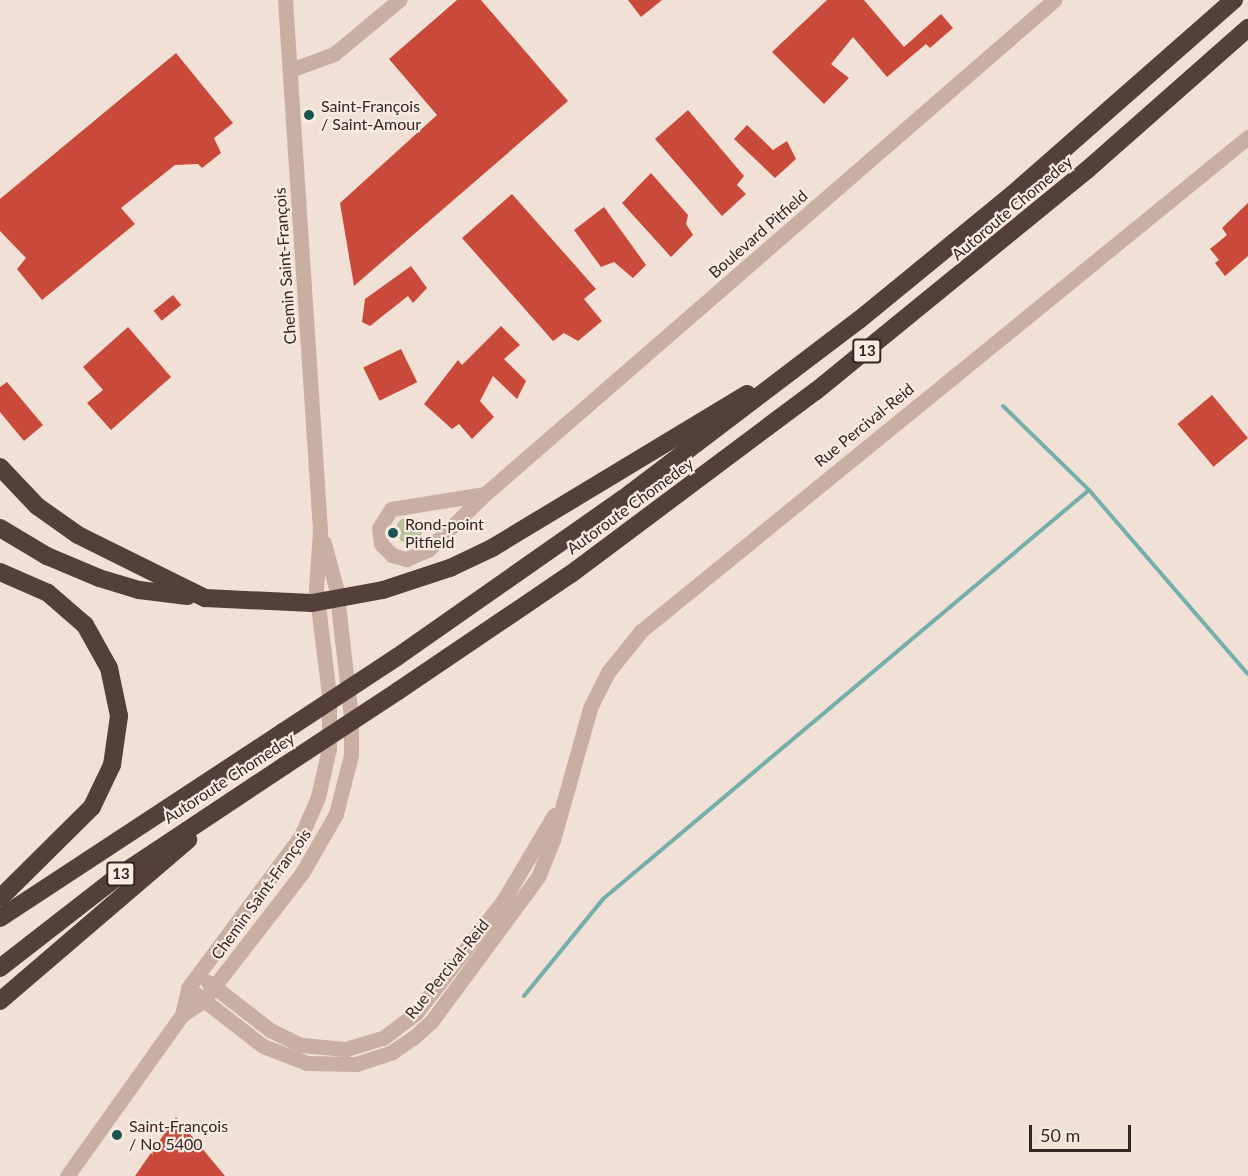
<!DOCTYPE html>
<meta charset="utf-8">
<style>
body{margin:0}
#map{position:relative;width:1248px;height:1176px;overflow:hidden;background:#f1e0d5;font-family:Lato,sans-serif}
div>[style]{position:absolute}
.green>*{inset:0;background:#b7c096}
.round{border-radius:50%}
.stream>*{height:4px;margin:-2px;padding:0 2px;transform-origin:2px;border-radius:2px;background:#74afa9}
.building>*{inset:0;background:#c94a3b;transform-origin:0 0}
.minor>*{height:15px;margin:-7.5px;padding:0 7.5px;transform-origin:7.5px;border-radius:7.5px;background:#c9aea2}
.highway>*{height:18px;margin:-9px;padding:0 9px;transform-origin:9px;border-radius:9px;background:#543f3b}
.highway-bridge>*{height:18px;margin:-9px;padding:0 9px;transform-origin:9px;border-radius:9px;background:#543f3b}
.dots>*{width:16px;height:16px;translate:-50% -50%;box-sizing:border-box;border:3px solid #f9ebe1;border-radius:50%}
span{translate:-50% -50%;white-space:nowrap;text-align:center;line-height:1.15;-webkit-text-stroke:4.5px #f9ebe1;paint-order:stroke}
.shield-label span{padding:2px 4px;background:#f9ebe1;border:2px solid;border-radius:4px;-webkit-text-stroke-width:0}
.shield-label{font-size:15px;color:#332724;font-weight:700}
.poi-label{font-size:16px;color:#332724}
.left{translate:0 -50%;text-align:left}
.street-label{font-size:16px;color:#332724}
.scale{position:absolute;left:1029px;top:1125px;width:102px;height:27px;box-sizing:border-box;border:3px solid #332724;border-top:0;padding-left:8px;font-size:18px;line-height:21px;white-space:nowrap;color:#332724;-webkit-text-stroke:4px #f9ebe1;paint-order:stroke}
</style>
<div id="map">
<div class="green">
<div class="round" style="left:396px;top:517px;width:26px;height:26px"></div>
</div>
<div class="stream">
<div style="left:1003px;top:406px;width:120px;rotate:44.3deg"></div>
<div style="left:1089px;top:490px;width:243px;rotate:49.2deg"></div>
<div style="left:524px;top:996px;width:125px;rotate:-50.8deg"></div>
<div style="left:603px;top:899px;width:635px;rotate:-40.08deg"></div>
</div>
<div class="building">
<div style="clip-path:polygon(457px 0,481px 0,568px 101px,354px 286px,340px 203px,437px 115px,389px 59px)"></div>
<div style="clip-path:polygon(628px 0,662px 0,641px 17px)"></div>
<div style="clip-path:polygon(827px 0,864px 0,904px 47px,941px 14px,953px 28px,930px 48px,926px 44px,887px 77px,853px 37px,831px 64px,849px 78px,824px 104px,772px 52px)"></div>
<div style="clip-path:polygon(176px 53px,233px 123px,214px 138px,221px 153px,202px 168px,198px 164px,175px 165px,121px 208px,135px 224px,42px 300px,17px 269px,26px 258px,0 231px,0 199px)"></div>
<div style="clip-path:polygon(688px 110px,744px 176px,737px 185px,746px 194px,722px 216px,655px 139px)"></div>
<div style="clip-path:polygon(747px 125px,773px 150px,787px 141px,796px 159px,775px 178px,734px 139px)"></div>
<div style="clip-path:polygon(651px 173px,688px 215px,686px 224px,693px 235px,671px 257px,622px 203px)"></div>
<div style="clip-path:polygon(512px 194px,596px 289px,584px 299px,602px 321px,578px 341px,564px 333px,553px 341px,462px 238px)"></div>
<div style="clip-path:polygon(1248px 203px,1248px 256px,1225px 276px,1215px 263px,1219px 260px,1210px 249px,1227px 235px,1222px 228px)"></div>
<div style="clip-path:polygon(604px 207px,646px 265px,633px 278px,614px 262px,601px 267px,574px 230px)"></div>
<div style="clip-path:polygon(411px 266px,427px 288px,413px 303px,408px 296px,370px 326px,362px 322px,365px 299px)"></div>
<div style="left:173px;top:295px;width:13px;height:25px;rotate:51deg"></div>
<div style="clip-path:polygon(501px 326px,520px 345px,504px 359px,526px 381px,517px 399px,493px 376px,480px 401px,494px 417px,472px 439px,459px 424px,452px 429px,424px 404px,458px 360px,462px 365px)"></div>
<div style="clip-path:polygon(128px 327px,171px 377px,111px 430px,87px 403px,103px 390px,83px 367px)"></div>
<div style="left:401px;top:349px;width:37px;height:42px;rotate:64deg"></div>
<div style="clip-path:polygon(7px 382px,43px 425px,24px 441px,0 412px,0 387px)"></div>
<div style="left:1212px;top:395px;width:56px;height:45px;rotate:50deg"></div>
<div style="clip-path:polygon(176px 1117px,225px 1176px,135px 1176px)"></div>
</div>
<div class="minor">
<div style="left:290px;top:70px;width:47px;rotate:-20deg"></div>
<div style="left:334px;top:54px;width:85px;rotate:-39.7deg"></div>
<div style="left:485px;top:494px;width:95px;rotate:170.9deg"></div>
<div style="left:391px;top:509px;width:22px;rotate:122deg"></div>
<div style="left:379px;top:528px;width:16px;rotate:83deg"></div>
<div style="left:381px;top:544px;width:16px;rotate:45deg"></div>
<div style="left:392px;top:555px;width:15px;rotate:16deg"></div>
<div style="left:406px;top:559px;width:25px;rotate:-23deg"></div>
<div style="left:429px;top:549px;width:78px;rotate:-44.5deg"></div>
<div style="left:485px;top:494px;width:754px;rotate:-40.96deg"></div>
<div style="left:208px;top:982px;width:78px;rotate:37.7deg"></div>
<div style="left:270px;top:1030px;width:34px;rotate:26deg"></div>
<div style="left:301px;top:1045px;width:45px;rotate:5.1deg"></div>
<div style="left:346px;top:1049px;width:39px;rotate:-17deg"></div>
<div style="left:383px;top:1038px;width:41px;rotate:-37.1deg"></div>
<div style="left:416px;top:1013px;width:142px;rotate:-52.2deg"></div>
<div style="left:503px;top:901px;width:100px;rotate:-59.3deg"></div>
<div style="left:188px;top:988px;width:95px;rotate:37.7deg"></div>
<div style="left:263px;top:1046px;width:47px;rotate:21.1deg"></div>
<div style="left:307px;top:1063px;width:49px;rotate:1.2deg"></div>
<div style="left:356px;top:1064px;width:38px;rotate:-18deg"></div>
<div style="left:392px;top:1052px;width:25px;rotate:-34deg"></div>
<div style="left:413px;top:1038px;width:24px;rotate:-42deg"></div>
<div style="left:431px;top:1022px;width:180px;rotate:-53.6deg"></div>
<div style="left:538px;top:877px;width:40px;rotate:-68deg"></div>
<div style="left:553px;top:840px;width:137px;rotate:-74.3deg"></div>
<div style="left:590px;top:708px;width:40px;rotate:-63.4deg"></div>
<div style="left:608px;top:672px;width:53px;rotate:-51.2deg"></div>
<div style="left:641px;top:631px;width:783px;rotate:-39.14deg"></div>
<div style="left:182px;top:1015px;width:28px;rotate:-77deg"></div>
<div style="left:188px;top:988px;width:189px;rotate:-53.4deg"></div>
<div style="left:301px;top:836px;width:43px;rotate:-66.4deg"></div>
<div style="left:318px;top:797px;width:50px;rotate:-77.3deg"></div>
<div style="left:329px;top:748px;width:53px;rotate:-90deg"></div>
<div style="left:329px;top:695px;width:107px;rotate:-97deg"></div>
<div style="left:316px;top:589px;width:59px;rotate:-86.1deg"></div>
<div style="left:320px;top:530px;width:531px;rotate:-93.78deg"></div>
<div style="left:67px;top:1176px;width:198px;rotate:-54.5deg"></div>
<div style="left:182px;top:1015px;width:25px;rotate:-34deg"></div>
<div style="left:203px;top:1001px;width:162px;rotate:-52.3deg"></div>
<div style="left:302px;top:873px;width:68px;rotate:-60deg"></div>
<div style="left:336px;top:814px;width:61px;rotate:-75.7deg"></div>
<div style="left:351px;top:755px;width:38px;rotate:-90deg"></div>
<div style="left:351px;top:717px;width:130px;rotate:-96.6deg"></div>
<div style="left:336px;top:588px;width:47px;rotate:-104.9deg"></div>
</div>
<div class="highway">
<div style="left:0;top:467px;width:54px;rotate:46.5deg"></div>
<div style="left:37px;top:506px;width:50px;rotate:35.3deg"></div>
<div style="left:78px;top:535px;width:142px;rotate:26.4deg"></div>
<div style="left:0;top:528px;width:55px;rotate:30.8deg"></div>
<div style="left:47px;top:556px;width:56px;rotate:22.9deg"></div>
<div style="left:99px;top:578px;width:42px;rotate:16.7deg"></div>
<div style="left:139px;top:590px;width:49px;rotate:7deg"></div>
<div style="left:0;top:572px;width:52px;rotate:23.6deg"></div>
<div style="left:48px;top:593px;width:49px;rotate:40.9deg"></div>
<div style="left:85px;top:625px;width:49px;rotate:60.8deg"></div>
<div style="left:109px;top:668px;width:49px;rotate:78.2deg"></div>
<div style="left:119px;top:716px;width:49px;rotate:98.1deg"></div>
<div style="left:112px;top:765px;width:47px;rotate:115.5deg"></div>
<div style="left:92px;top:807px;width:129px;rotate:135.3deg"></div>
<div style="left:383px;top:590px;width:71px;rotate:-18.2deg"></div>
<div style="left:450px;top:568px;width:47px;rotate:-25.5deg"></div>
<div style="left:492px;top:548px;width:298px;rotate:-31.1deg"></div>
<div style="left:397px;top:657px;width:276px;rotate:-35deg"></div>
<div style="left:623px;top:499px;width:296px;rotate:-37.2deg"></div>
<div style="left:859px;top:320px;width:200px;rotate:-39.3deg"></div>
<div style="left:1014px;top:193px;width:293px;rotate:-41.3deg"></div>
<div style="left:398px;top:691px;width:209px;rotate:-34.1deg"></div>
<div style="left:571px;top:574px;width:306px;rotate:-36.8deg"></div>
<div style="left:816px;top:391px;width:350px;rotate:-39.2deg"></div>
<div style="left:1087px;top:170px;width:215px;rotate:-41.4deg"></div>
<div style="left:0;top:918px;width:339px;rotate:-33.3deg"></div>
<div style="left:0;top:968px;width:148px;rotate:-37.9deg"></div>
<div style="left:117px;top:877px;width:201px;rotate:-33.6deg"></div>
<div style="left:0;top:1001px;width:248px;rotate:-40.6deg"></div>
</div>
<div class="highway-bridge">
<div style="left:205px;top:598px;width:107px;rotate:2.7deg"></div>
<div style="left:312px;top:603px;width:72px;rotate:-10.4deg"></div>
<div style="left:283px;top:732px;width:136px;rotate:-33.3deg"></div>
<div style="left:284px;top:766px;width:136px;rotate:-33.3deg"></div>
</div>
<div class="dots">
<div style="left:309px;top:115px;background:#195551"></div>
<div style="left:393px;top:533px;background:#195551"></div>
<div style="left:117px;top:1135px;background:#195551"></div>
</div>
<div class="shield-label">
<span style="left:867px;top:351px">13</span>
<span style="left:121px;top:874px">13</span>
</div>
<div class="poi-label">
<span class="left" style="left:321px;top:115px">Saint-François<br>/ Saint-Amour</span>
<span class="left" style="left:405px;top:533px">Rond-point<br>Pitfield</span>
<span class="left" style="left:129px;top:1135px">Saint-François<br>/ No 5400</span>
</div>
<div class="street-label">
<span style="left:1012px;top:208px;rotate:-40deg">Autoroute Chomedey</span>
<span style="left:758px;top:234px;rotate:-41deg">Boulevard Pitfield</span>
<span style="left:285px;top:266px;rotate:-94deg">Chemin Saint-François</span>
<span style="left:864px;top:425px;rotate:-39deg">Rue Percival-Reid</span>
<span style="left:630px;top:506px;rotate:-36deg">Autoroute Chomedey</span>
<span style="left:229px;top:778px;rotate:-33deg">Autoroute Chomedey</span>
<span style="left:261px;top:894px;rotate:-54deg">Chemin Saint-François</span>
<span style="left:447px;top:969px;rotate:-51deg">Rue Percival-Reid</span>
</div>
<div class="scale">50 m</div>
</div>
